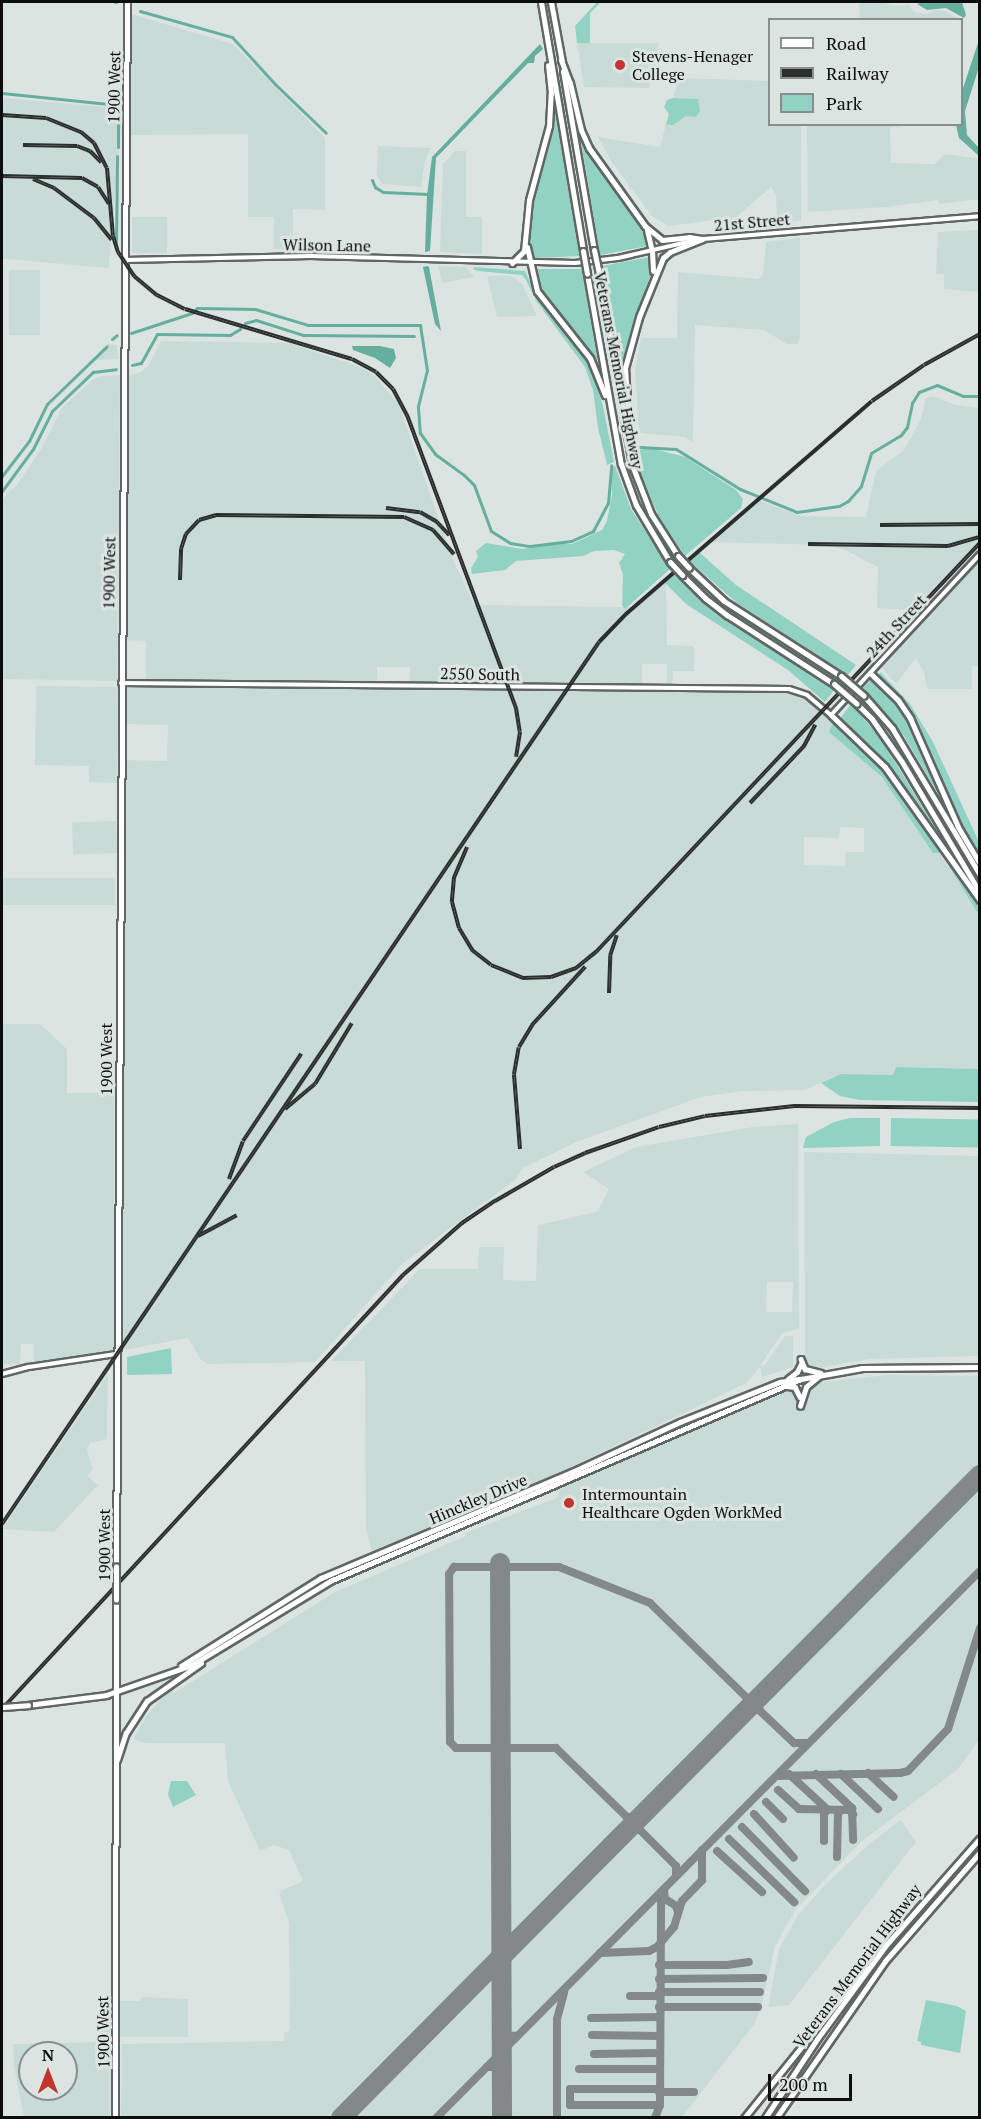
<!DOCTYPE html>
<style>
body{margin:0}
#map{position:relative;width:981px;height:2119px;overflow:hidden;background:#dce4e2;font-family:"PT Serif",serif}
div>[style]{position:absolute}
.built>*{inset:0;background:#c9dbd6;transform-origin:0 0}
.green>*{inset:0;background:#92d2c3;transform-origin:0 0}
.water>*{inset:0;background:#66af9e}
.canal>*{height:3px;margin:-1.5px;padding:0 1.5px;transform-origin:1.5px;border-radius:1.5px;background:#66af9e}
.taxiway>*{height:8px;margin:-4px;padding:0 4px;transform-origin:4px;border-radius:4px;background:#838988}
.runway>*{height:20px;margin:-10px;padding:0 10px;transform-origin:10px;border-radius:10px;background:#838988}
.roads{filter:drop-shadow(2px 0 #5f6664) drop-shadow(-2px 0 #5f6664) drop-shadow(0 2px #5f6664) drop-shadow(0 -2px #5f6664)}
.secondary>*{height:4px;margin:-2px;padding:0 2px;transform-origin:2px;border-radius:2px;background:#fff}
.primary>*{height:4.5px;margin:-2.25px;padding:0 2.25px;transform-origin:2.25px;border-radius:2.25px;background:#fff}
.highway>*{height:5px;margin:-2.5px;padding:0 2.5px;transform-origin:2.5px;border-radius:2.5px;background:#fff}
.rail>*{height:4px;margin-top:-2px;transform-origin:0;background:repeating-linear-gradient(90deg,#dce4e2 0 4.5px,#2a2e2d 0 9px);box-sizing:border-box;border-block:2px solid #2a2e2d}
.bridges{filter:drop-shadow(2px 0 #5f6664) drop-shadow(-2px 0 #5f6664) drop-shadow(0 2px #5f6664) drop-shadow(0 -2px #5f6664)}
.primary-bridge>*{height:4.5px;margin:-2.25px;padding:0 2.25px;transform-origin:2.25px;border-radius:2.25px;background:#fff}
.highway-bridge>*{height:5px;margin:-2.5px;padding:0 2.5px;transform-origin:2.5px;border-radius:2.5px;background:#fff}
.dots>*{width:16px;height:16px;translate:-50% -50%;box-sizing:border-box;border:3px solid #dce4e2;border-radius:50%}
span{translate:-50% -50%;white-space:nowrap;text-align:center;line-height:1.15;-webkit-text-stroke:6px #dce4e2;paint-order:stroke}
.poi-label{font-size:16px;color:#0b0e0d}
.left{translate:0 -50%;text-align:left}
.street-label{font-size:16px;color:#0b0e0d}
.frame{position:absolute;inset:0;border:3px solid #0b0e0d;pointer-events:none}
.legend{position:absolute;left:768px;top:18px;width:195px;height:108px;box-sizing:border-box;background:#dce4e2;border:2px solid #888e8d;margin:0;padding:8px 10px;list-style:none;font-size:18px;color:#0b0e0d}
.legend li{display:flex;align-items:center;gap:12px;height:30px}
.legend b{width:30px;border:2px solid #888e8d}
.north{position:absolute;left:18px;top:2041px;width:60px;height:60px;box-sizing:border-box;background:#dce4e2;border:2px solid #888e8d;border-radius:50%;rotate:0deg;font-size:16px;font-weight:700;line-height:24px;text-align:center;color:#0b0e0d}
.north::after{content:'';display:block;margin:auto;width:21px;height:27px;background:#c2342d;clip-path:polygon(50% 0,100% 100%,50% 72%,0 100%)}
.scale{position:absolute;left:768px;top:2074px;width:84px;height:27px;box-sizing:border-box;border:3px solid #0b0e0d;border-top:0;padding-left:8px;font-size:18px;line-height:21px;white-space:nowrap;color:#0b0e0d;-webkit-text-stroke:4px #dce4e2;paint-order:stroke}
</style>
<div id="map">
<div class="built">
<div style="clip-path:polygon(859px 2px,878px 2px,899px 6px,909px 4px,914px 12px,925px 14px,936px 10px,945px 11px,961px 20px,860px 19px)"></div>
<div style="clip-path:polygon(131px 14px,233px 44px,325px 138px,325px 210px,293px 209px,293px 249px,274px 249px,274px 217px,248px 217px,248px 134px,131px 135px)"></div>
<div style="clip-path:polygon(577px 43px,659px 43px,649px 88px,584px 87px)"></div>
<div style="clip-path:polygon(679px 78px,769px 81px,770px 124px,801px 125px,801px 221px,777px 223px,776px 195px,771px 187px,736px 217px,669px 226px,652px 216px,611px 161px,598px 137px,660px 147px,666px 124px,673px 124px,686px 116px,698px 99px,673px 98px)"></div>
<div style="left:2px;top:98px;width:121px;height:160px;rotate:5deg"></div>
<div style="clip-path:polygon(807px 125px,909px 125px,890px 128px,891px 163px,934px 164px,945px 154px,975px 158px,979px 159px,979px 199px,939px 204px,938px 200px,887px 207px,808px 212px)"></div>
<div style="clip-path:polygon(378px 146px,431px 148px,425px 160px,421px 187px,382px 184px,377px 176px)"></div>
<div style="clip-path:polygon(455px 151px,466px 151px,466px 217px,482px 217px,482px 254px,440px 252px,443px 164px)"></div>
<div style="left:167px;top:217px;width:36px;height:35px;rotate:90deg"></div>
<div style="clip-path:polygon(979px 230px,979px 292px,944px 289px,944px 274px,936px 274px,938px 232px)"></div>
<div style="clip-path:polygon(800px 238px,800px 338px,797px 344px,787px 344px,764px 330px,695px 325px,693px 442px,685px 437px,639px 433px,635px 370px,641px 338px,677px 338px,678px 272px,758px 279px,763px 275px,766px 242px)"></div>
<div style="clip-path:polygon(438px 266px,466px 267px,474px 277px,442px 283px)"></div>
<div style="left:9px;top:270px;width:31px;height:65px"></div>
<div style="clip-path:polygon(487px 276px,510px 276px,516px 279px,523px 285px,537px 316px,497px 317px)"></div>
<div style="clip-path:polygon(evenodd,161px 341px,290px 343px,360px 367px,375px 376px,399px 405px,452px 557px,474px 605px,631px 607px,666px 583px,667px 645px,694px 646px,694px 671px,673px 671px,672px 685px,667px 685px,667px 664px,642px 664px,642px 690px,789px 692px,804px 697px,832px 720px,891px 789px,955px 875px,979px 913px,979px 1069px,896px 1067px,893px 1075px,841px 1074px,804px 1090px,742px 1091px,701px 1097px,576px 1142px,523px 1168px,516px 1179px,402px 1264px,315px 1362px,208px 1364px,201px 1360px,188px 1338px,124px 1350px,121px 1344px,122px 760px,167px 761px,168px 725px,124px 724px,124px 686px,168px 686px,168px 679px,146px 679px,146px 641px,124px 640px,126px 376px,141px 372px,148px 366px,161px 341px,377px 667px,410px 667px,410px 683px,377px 684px,377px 667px,161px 341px,840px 827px,864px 828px,864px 852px,846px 852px,845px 866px,804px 865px,804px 837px,839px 838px,840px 827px)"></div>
<div style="clip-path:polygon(109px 344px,117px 345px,118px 359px,95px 360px)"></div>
<div style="clip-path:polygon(120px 375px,117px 681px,2px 679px,2px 499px,17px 485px,41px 449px,62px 408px,92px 380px,101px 376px)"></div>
<div style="clip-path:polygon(933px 396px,955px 405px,979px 408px,979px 541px,912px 610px,877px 608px,878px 567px,843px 549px,824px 545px,710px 542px,760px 501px,801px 516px,866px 517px,876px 471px,904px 450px,921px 419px,926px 398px)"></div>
<div style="clip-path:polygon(979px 558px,979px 666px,972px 666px,972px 689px,927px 689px,924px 672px,916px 658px,896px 684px,880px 666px)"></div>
<div style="clip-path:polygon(36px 686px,118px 687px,117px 783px,89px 782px,89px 766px,35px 765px)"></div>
<div style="left:116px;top:821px;width:32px;height:44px;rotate:88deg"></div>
<div style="left:2px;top:878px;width:113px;height:27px"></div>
<div style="clip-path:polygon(2px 1024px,40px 1024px,67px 1049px,67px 1093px,114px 1093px,114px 1352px,34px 1364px,34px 1344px,21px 1344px,20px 1365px,2px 1364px)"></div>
<div style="clip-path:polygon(evenodd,798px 1124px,799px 1329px,782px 1333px,760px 1366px,765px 1365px,785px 1336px,793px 1336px,793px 1367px,762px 1377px,760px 1367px,746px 1383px,548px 1478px,372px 1551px,366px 1530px,365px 1361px,331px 1361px,420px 1269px,478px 1269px,479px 1247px,504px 1247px,503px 1280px,536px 1281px,538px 1225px,597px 1212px,609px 1189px,583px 1172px,636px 1147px,753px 1127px,798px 1124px,767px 1282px,793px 1282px,792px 1312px,766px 1312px,767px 1282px)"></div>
<div style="clip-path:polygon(804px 1152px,979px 1156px,979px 1356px,869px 1359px,812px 1369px,805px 1365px)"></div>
<div style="clip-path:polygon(108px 1374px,107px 1439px,90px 1443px,87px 1450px,93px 1469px,87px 1476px,98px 1485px,54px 1532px,2px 1529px)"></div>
<div style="clip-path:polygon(888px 1375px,979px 1376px,979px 1740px,957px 1770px,861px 1842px,796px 1909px,775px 1946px,762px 2004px,755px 2023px,682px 2117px,121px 2118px,122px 2044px,284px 2041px,285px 2032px,290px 2031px,289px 1923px,279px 1892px,303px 1881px,289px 1850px,274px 1845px,260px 1851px,228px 1781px,225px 1743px,146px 1743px,133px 1739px,147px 1715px,162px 1698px,172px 1691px,174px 1693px,335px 1592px,466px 1536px,465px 1533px,559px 1497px,557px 1490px,747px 1405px,784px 1391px,821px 1382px)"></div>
<div style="clip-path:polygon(901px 1820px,916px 1842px,789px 2005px,768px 2007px,779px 1949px,798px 1915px,826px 1884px,869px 1844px)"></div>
<div style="clip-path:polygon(141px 1997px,188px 1999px,188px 2037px,118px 2037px,118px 2001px,140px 2001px)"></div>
<div style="left:97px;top:2010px;width:13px;height:26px"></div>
<div style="clip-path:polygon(evenodd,103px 2042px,110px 2049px,110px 2117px,24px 2117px,14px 2066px,13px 2044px,103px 2042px,30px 2053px,66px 2053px,66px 2089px,30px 2089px,30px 2053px)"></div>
</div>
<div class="green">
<div style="clip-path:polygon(597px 2px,601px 2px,590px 13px,590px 43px,577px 43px,575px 26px)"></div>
<div style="clip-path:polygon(552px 86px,580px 256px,536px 258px,531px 257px,529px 249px,532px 193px,552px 123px)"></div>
<div style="clip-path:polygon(673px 98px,698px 99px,700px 111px,696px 117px,686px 116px,673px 125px,666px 124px,669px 114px,664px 107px,667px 100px)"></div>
<div style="clip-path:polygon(579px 131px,599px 170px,642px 226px,648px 246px,600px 255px)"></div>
<div style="clip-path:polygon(650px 257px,651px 274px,625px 354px,624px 398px,602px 266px)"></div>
<div style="clip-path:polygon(474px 267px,525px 271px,538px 299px,579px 347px,591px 369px,603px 406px,614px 462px,607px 465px,598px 428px,593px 390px,585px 367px,537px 302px,526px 280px,522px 275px,478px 271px,473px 269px)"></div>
<div style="clip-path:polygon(534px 269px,582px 269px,600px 375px,587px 350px,542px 295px,535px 283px)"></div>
<div style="clip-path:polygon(650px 448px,685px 457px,736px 490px,743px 499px,741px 508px,685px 556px,659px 517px,640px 473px,634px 451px)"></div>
<div style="clip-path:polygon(615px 466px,631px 509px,670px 569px,625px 609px,622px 605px,623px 574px,619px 563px,625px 554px,614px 550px,594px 551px,583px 556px,516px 561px,505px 570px,472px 574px,471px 568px,478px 557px,476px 551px,486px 543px,522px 549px,551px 544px,572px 544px,602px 530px,607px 521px,612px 495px,612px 467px)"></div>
<div style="clip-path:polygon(699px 552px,736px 585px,856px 665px,848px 675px,737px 603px,689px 561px)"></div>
<div style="clip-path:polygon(674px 573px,720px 616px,834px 690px,825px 702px,788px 670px,686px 604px,664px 582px)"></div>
<div style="clip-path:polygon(880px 672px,910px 704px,933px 742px,979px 842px,979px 860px,962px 829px,914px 719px,899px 697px,879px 677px)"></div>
<div style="clip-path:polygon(871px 680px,875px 680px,890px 693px,906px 714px,950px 814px,904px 736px,863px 688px)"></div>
<div style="clip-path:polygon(851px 704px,881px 739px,944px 842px,884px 764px,839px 720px)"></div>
<div style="clip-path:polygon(838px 724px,882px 767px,967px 884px,979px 907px,979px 915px,941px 853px,933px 853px,882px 777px,829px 732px,832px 725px)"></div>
<div style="clip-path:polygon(896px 1067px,979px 1069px,979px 1102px,860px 1100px,840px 1096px,821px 1083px,841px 1074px,893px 1075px)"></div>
<div style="clip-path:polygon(850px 1118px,880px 1118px,880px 1146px,803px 1148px,806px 1137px,834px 1122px)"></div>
<div style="left:891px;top:1118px;width:88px;height:28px;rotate:1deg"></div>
<div style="clip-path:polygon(171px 1348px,172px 1374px,127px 1375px,127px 1357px)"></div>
<div style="clip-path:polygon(171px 1781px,187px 1781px,196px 1795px,173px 1807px,168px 1794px)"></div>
<div style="clip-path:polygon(926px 2000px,957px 2006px,966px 2011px,960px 2053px,921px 2045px,921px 2042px,917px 2041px)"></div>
</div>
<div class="water">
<div style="clip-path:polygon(923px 2px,962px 2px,966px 15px,964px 18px,946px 8px,927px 10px,917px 4px)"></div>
<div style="clip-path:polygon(979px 40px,979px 67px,965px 111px,967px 135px,979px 148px,979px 156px,959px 138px,956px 125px,962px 124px,962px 91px)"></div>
<div style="clip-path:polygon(540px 44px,543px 49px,535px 56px,534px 63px,528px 63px,436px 158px,430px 251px,425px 252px,427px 195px,432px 157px)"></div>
<div style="clip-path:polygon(427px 266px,429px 267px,441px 331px,435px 324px,423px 267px)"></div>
<div style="clip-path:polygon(352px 346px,380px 346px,394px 349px,396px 358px,390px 368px,375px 358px,353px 350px)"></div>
</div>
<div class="canal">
<div style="left:115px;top:2px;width:1px"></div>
<div style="left:140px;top:11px;width:96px;rotate:15.8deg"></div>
<div style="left:232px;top:37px;width:65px;rotate:47.5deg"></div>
<div style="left:276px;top:85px;width:69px;rotate:43.8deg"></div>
<div style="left:2px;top:93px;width:117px;rotate:5.9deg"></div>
<div style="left:118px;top:105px;width:42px;rotate:90deg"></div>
<div style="left:372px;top:180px;width:8px;rotate:67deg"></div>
<div style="left:375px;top:187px;width:9px;rotate:32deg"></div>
<div style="left:383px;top:192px;width:45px;rotate:2.5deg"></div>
<div style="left:116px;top:243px;width:87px;rotate:-89.3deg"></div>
<div style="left:245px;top:323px;width:11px;rotate:-15deg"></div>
<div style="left:256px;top:320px;width:49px;rotate:17.7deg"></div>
<div style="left:303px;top:335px;width:111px;rotate:0.5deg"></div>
<div style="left:131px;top:333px;width:64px;rotate:-18.2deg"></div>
<div style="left:192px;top:313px;width:7px;rotate:-45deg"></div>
<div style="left:197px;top:308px;width:58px;rotate:1deg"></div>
<div style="left:255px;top:309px;width:55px;rotate:16.8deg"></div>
<div style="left:308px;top:325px;width:112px"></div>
<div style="left:420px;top:325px;width:46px;rotate:81.2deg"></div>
<div style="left:427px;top:370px;width:38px;rotate:104deg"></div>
<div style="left:418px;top:407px;width:26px;rotate:86deg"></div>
<div style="left:420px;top:433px;width:26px;rotate:54deg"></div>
<div style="left:435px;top:454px;width:36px;rotate:36deg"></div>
<div style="left:464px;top:475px;width:14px;rotate:45deg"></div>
<div style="left:474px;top:485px;width:49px;rotate:69.7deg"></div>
<div style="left:491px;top:531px;width:22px;rotate:32deg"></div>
<div style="left:510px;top:543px;width:20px;rotate:9deg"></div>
<div style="left:530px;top:546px;width:41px;rotate:-7deg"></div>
<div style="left:571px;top:541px;width:24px;rotate:-24deg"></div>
<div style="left:593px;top:531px;width:32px;rotate:-62deg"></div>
<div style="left:608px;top:503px;width:38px;rotate:-85deg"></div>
<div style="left:112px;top:339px;width:6px;rotate:-39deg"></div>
<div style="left:132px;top:365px;width:9px;rotate:-13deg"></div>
<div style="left:141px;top:363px;width:33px;rotate:-61deg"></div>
<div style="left:157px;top:334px;width:73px;rotate:0.8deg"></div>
<div style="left:230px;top:335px;width:12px;rotate:-31deg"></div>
<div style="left:639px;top:447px;width:37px;rotate:3deg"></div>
<div style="left:676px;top:449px;width:75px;rotate:32deg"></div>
<div style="left:740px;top:489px;width:61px;rotate:22deg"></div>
<div style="left:797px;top:512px;width:42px;rotate:-8.1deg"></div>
<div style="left:839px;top:506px;width:10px;rotate:-29deg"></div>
<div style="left:848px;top:501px;width:20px;rotate:-49deg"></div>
<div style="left:861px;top:486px;width:34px;rotate:-73deg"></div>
<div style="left:871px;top:453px;width:35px;rotate:-31deg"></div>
<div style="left:901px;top:435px;width:10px;rotate:-53deg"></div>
<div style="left:907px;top:427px;width:25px;rotate:-78deg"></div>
<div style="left:912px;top:403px;width:13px;rotate:-58deg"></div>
<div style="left:919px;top:392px;width:19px;rotate:-21deg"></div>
<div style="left:937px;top:385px;width:28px;rotate:23deg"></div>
<div style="left:963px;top:396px;width:17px"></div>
<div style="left:2px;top:476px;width:44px;rotate:-52.4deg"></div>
<div style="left:29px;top:441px;width:41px;rotate:-64.1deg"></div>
<div style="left:47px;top:404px;width:83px;rotate:-44deg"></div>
<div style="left:2px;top:491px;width:52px;rotate:-53.6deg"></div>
<div style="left:33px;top:449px;width:42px;rotate:-63.4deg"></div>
<div style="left:52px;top:411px;width:57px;rotate:-43.6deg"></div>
<div style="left:93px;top:372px;width:23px;rotate:-7deg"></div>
</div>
<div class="taxiway">
<div style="left:745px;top:1710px;width:13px;rotate:-4deg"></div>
<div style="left:758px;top:1709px;width:50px;rotate:43.4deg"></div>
<div style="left:794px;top:1743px;width:13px"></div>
<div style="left:760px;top:1710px;width:9px;rotate:-111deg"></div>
<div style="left:757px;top:1702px;width:9px;rotate:-58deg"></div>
<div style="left:501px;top:1736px;width:8px;rotate:104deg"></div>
<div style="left:499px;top:1744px;width:7px;rotate:146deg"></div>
<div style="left:493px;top:1748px;width:37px;rotate:180deg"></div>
<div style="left:456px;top:1748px;width:8px;rotate:-135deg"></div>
<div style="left:450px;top:1742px;width:168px;rotate:-90.3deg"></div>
<div style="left:449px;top:1574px;width:9px;rotate:-54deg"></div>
<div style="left:454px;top:1567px;width:105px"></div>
<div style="left:559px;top:1567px;width:98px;rotate:21.6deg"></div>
<div style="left:650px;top:1603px;width:134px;rotate:44.4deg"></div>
<div style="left:746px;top:1697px;width:6px;rotate:72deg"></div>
<div style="left:748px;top:1703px;width:8px;rotate:113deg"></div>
<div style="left:501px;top:1757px;width:7px;rotate:-63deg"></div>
<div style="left:504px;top:1751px;width:6px;rotate:-31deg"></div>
<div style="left:509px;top:1748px;width:47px"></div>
<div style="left:556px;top:1748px;width:99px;rotate:44.2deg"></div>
<div style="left:627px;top:1817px;width:6px;rotate:18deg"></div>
<div style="left:633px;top:1819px;width:8px;rotate:-23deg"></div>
<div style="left:868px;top:1773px;width:35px;rotate:43deg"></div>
<div style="left:789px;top:1774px;width:53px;rotate:42.7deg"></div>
<div style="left:816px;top:1774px;width:50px;rotate:43.4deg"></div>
<div style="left:852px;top:1808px;width:32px;rotate:88deg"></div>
<div style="left:841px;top:1774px;width:51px;rotate:43.4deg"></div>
<div style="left:777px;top:1776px;width:123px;rotate:-1.4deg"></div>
<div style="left:900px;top:1773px;width:8px;rotate:-14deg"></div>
<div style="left:908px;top:1771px;width:58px;rotate:-46.4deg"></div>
<div style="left:948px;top:1729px;width:106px;rotate:-72.4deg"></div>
<div style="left:778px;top:1790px;width:28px;rotate:42deg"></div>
<div style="left:799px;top:1809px;width:50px;rotate:1.1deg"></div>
<div style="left:849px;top:1810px;width:6px;rotate:45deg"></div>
<div style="left:766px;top:1802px;width:24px;rotate:45deg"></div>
<div style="left:754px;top:1814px;width:59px;rotate:47.7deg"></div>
<div style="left:640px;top:1816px;width:13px;rotate:94deg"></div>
<div style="left:639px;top:1829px;width:52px;rotate:45deg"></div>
<div style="left:676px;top:1866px;width:10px;rotate:90deg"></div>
<div style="left:627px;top:1817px;width:6px;rotate:72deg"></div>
<div style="left:629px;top:1823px;width:7px;rotate:106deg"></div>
<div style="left:627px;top:1830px;width:6px;rotate:-18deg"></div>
<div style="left:633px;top:1828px;width:7px;rotate:16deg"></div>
<div style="left:742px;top:1827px;width:90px;rotate:45.5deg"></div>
<div style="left:729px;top:1839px;width:91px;rotate:44.1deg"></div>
<div style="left:824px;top:1841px;width:27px;rotate:-90deg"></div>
<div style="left:824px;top:1814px;width:5px;rotate:-53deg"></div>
<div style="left:717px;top:1851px;width:61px;rotate:42.3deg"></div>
<div style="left:837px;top:1857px;width:43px;rotate:-88.7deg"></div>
<div style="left:838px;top:1814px;width:5px;rotate:-53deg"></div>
<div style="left:664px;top:1890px;width:9px;rotate:84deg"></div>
<div style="left:665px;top:1899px;width:13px;rotate:32deg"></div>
<div style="left:676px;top:1906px;width:6px;rotate:72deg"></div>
<div style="left:600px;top:1953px;width:49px;rotate:-2.3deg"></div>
<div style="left:649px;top:1951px;width:9px;rotate:-27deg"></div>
<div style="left:657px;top:1947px;width:26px;rotate:-50deg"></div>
<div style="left:674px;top:1927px;width:27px;rotate:-73deg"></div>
<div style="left:682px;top:1901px;width:29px;rotate:-46deg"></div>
<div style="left:702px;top:1880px;width:30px;rotate:-90deg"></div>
<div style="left:659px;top:1965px;width:68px"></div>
<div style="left:727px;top:1965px;width:22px;rotate:-8deg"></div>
<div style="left:659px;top:1979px;width:104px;rotate:-0.6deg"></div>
<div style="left:659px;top:1992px;width:101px"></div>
<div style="left:630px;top:1996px;width:29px"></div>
<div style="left:659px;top:2007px;width:99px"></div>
<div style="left:591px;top:2018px;width:68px;rotate:-0.8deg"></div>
<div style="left:502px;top:2025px;width:11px;rotate:68deg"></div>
<div style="left:506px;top:2035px;width:11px;rotate:5deg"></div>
<div style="left:592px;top:2035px;width:67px;rotate:0.9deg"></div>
<div style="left:594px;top:2054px;width:65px;rotate:-0.9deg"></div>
<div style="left:487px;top:2067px;width:10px"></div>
<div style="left:497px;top:2067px;width:11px;rotate:63deg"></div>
<div style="left:579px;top:2069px;width:80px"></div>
<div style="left:659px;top:2089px;width:89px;rotate:180deg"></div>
<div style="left:570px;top:2089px;width:16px;rotate:90deg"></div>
<div style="left:570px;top:2105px;width:90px"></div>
<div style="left:659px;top:2092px;width:35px"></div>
<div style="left:436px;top:2118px;width:771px;rotate:-45.16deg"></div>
<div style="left:557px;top:2118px;width:99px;rotate:-90deg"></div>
<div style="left:557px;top:2019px;width:28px;rotate:-75deg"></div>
<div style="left:655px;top:2118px;width:14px;rotate:-69deg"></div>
<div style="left:660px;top:2105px;width:213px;rotate:-89.7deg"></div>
</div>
<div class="runway">
<div style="left:500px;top:1563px;width:555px;rotate:89.79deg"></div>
<div style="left:341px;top:2118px;width:907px;rotate:-45.18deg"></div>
</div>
<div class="roads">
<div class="secondary">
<div style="left:702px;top:239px;width:279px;rotate:-4.7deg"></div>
<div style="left:125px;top:260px;width:186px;rotate:-1.2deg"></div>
<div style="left:311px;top:256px;width:264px;rotate:1.5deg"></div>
<div style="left:575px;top:263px;width:43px;rotate:-6.6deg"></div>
<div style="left:618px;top:258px;width:76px;rotate:-12.9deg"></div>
<div style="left:121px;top:683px;width:668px;rotate:0.51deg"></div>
<div style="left:789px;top:689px;width:19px;rotate:18deg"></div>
<div style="left:807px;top:695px;width:31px;rotate:40deg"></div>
<div style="left:831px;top:715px;width:219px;rotate:-47.2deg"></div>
<div style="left:2px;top:1374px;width:28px;rotate:-15deg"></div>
<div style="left:29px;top:1367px;width:88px;rotate:-8.5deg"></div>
</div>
<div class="primary">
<div style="left:801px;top:1359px;width:11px;rotate:68deg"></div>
<div style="left:805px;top:1369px;width:16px;rotate:14deg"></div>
<div style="left:788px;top:1379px;width:11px;rotate:-38deg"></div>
<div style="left:797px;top:1372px;width:9px;rotate:-63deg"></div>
<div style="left:787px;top:1386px;width:8px;rotate:7deg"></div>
<div style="left:795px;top:1387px;width:11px;rotate:63deg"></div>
<div style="left:800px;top:1406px;width:20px;rotate:-72deg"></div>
<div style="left:806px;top:1387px;width:17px;rotate:-40deg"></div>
<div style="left:116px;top:1567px;width:1565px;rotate:-89.6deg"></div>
<div style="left:181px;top:1666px;width:165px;rotate:-32.2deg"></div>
<div style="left:321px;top:1578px;width:272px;rotate:-22.9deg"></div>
<div style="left:572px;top:1472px;width:119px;rotate:-24.8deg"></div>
<div style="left:680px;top:1422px;width:108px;rotate:-21.8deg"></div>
<div style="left:780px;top:1382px;width:20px;rotate:-9deg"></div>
<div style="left:28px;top:1705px;width:79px;rotate:-7.3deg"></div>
<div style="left:106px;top:1695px;width:91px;rotate:-19.2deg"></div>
<div style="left:192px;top:1665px;width:162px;rotate:-31.3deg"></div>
<div style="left:330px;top:1581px;width:512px;rotate:-23.21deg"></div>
<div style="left:801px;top:1379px;width:62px;rotate:-10.2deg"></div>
<div style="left:862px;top:1368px;width:118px;rotate:-0.5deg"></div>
<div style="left:117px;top:1760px;width:28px;rotate:-72deg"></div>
<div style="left:126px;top:1733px;width:38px;rotate:-57deg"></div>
<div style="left:147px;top:1701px;width:66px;rotate:-35.1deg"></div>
<div style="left:115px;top:2118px;width:518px;rotate:-89.89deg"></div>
</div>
<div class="highway">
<div style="left:541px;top:2px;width:253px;rotate:80.4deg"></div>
<div style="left:551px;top:2px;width:61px;rotate:79.6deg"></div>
<div style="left:561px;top:60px;width:25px;rotate:69deg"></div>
<div style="left:570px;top:83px;width:48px;rotate:76.8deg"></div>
<div style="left:581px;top:130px;width:20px;rotate:66deg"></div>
<div style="left:589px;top:148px;width:96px;rotate:54.3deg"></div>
<div style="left:645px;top:226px;width:22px;rotate:39deg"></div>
<div style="left:662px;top:240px;width:27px;rotate:-6deg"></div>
<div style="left:689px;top:237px;width:13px;rotate:9deg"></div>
<div style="left:563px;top:71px;width:182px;rotate:80.2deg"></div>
<div style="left:647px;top:230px;width:22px;rotate:77deg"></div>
<div style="left:652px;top:251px;width:20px;rotate:87deg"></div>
<div style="left:527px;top:247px;width:45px;rotate:77.2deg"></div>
<div style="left:537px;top:291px;width:85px;rotate:51.7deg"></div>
<div style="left:590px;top:358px;width:40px;rotate:68deg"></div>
<div style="left:512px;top:263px;width:17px;rotate:-45deg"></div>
<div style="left:524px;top:251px;width:51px;rotate:-84.4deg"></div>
<div style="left:529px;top:200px;width:77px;rotate:-74.9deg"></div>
<div style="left:549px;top:126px;width:33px;rotate:-87deg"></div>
<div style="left:551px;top:93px;width:28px;rotate:-96deg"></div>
<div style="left:599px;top:273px;width:195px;rotate:80.2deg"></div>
<div style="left:632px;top:465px;width:53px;rotate:68.8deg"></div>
<div style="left:651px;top:514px;width:50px;rotate:57.3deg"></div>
<div style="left:587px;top:274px;width:193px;rotate:79.9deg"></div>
<div style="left:621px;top:464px;width:44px;rotate:69.9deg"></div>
<div style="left:636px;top:505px;width:66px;rotate:59.2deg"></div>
<div style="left:630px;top:445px;width:77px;rotate:-93.7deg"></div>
<div style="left:625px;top:368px;width:53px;rotate:-74.6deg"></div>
<div style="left:639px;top:317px;width:64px;rotate:-67.9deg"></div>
<div style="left:663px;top:258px;width:9px;rotate:-41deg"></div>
<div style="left:670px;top:252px;width:35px;rotate:-22deg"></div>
<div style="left:689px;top:568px;width:48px;rotate:43.3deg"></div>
<div style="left:724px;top:601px;width:139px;rotate:32.7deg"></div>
<div style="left:682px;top:575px;width:33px;rotate:45deg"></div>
<div style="left:705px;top:598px;width:28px;rotate:38deg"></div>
<div style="left:727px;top:615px;width:127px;rotate:32.8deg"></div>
<div style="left:870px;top:673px;width:39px;rotate:44deg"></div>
<div style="left:898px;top:700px;width:22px;rotate:56deg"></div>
<div style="left:910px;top:718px;width:119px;rotate:66.2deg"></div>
<div style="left:958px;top:827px;width:43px;rotate:59.3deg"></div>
<div style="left:864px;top:696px;width:43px;rotate:48.8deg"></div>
<div style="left:892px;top:728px;width:171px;rotate:59.1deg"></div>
<div style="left:857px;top:704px;width:21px;rotate:45deg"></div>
<div style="left:872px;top:719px;width:52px;rotate:55.1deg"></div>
<div style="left:902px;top:762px;width:152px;rotate:59.2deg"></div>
<div style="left:831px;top:715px;width:75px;rotate:43.9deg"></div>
<div style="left:885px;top:767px;width:163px;rotate:54.5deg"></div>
<div style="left:744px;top:2118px;width:194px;rotate:-51.1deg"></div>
<div style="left:765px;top:2118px;width:95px;rotate:-56.6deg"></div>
<div style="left:817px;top:2039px;width:117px;rotate:-53.7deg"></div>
<div style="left:886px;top:1945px;width:142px;rotate:-48.7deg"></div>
<div style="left:776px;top:2118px;width:191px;rotate:-55.2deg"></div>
<div style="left:885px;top:1961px;width:145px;rotate:-48.9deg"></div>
</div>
</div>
<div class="rail">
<div style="left:2px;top:115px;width:44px;rotate:3.9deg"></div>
<div style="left:46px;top:118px;width:38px;rotate:22deg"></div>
<div style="left:81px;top:132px;width:17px;rotate:40deg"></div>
<div style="left:94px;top:143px;width:28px;rotate:63deg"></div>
<div style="left:107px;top:168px;width:68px;rotate:85deg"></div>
<div style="left:113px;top:236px;width:17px;rotate:73deg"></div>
<div style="left:118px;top:252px;width:29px;rotate:56deg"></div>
<div style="left:134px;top:276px;width:30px;rotate:40deg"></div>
<div style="left:157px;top:295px;width:31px;rotate:27deg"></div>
<div style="left:185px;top:309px;width:174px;rotate:16.7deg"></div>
<div style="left:352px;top:359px;width:27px;rotate:28deg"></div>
<div style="left:376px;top:372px;width:24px;rotate:45deg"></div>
<div style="left:393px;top:389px;width:30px;rotate:62deg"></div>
<div style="left:407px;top:415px;width:313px;rotate:69.6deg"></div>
<div style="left:516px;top:708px;width:24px;rotate:81deg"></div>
<div style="left:520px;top:732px;width:25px;rotate:99deg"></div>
<div style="left:23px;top:145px;width:54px;rotate:1.1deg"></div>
<div style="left:77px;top:146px;width:14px;rotate:21deg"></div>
<div style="left:90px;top:151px;width:16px;rotate:45deg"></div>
<div style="left:2px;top:176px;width:80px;rotate:1.4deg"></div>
<div style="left:82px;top:178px;width:18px;rotate:29deg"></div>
<div style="left:98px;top:187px;width:20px;rotate:57deg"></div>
<div style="left:33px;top:179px;width:23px;rotate:23deg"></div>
<div style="left:54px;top:188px;width:50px;rotate:36.9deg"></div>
<div style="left:94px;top:218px;width:28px;rotate:51deg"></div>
<div style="left:386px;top:508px;width:34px;rotate:7deg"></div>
<div style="left:420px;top:512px;width:20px;rotate:30deg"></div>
<div style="left:437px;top:522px;width:18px;rotate:47deg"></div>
<div style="left:880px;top:525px;width:100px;rotate:-0.6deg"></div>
<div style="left:808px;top:544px;width:140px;rotate:0.8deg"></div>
<div style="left:948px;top:546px;width:33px;rotate:-16deg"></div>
<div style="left:180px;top:580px;width:31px;rotate:-88deg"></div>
<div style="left:181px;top:549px;width:16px;rotate:-72deg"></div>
<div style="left:186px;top:534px;width:19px;rotate:-47deg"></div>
<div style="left:199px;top:520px;width:18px;rotate:-16deg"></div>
<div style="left:216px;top:515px;width:188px;rotate:0.6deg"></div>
<div style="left:404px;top:517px;width:32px;rotate:24deg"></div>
<div style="left:433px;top:530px;width:32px;rotate:49deg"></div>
<div style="left:750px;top:803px;width:79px;rotate:-46.5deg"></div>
<div style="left:804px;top:746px;width:24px;rotate:-62deg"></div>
<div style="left:467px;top:847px;width:33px;rotate:113deg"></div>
<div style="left:454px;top:877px;width:25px;rotate:95deg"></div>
<div style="left:452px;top:902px;width:27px;rotate:75deg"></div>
<div style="left:459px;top:928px;width:26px;rotate:59deg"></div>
<div style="left:472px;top:950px;width:24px;rotate:38deg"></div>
<div style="left:491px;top:965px;width:35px;rotate:22deg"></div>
<div style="left:523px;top:978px;width:28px;rotate:-2deg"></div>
<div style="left:551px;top:977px;width:27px;rotate:-20deg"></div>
<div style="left:576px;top:968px;width:26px;rotate:-39deg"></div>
<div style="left:596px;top:952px;width:561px;rotate:-46.81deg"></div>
<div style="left:609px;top:993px;width:37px;rotate:-88deg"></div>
<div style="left:610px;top:956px;width:22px;rotate:-72deg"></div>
<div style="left:285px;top:1109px;width:39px;rotate:-40deg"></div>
<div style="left:315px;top:1084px;width:71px;rotate:-58.8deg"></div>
<div style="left:520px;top:1149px;width:75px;rotate:-94.6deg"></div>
<div style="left:514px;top:1074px;width:27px;rotate:-80deg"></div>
<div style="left:519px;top:1047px;width:26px;rotate:-59deg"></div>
<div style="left:532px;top:1025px;width:79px;rotate:-47.6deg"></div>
<div style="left:229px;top:1179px;width:40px;rotate:-69.8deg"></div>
<div style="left:243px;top:1141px;width:105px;rotate:-56.3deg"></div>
<div style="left:198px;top:1236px;width:44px;rotate:-28.3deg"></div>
<div style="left:2px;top:1524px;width:1065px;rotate:-55.91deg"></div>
<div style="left:599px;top:642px;width:39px;rotate:-46deg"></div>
<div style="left:626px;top:614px;width:325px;rotate:-40.9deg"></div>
<div style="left:872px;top:401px;width:63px;rotate:-34.7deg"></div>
<div style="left:924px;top:365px;width:64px;rotate:-29deg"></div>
<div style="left:2px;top:1709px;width:591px;rotate:-47.26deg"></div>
<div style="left:403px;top:1275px;width:79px;rotate:-41.4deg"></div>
<div style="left:462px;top:1223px;width:40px;rotate:-34deg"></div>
<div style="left:495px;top:1201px;width:68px;rotate:-30deg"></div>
<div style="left:554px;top:1167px;width:34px;rotate:-24deg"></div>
<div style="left:585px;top:1153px;width:78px;rotate:-19.4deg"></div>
<div style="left:659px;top:1127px;width:47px;rotate:-13.4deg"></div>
<div style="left:705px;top:1116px;width:90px;rotate:-6.4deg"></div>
<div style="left:794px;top:1106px;width:186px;rotate:0.6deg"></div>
</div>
<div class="bridges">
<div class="primary-bridge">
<div style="left:116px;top:1600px;width:33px;rotate:-90deg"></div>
<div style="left:2px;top:1707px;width:26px;rotate:-4deg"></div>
</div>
<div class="highway-bridge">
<div style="left:594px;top:250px;width:24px;rotate:78deg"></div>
<div style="left:583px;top:251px;width:23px;rotate:80deg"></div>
<div style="left:678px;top:556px;width:16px;rotate:47deg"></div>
<div style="left:670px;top:562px;width:18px;rotate:47deg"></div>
<div style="left:841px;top:676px;width:30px;rotate:41deg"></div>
<div style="left:834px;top:684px;width:30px;rotate:41deg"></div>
</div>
</div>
<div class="dots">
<div style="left:620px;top:65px;background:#c2342d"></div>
<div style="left:569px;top:1503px;background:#c2342d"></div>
</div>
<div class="poi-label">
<span class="left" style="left:632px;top:65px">Stevens-Henager<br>College</span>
<span class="left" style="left:582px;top:1503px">Intermountain<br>Healthcare Ogden WorkMed</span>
</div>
<div class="street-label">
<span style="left:114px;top:87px;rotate:-89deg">1900 West</span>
<span style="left:752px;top:222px;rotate:-5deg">21st Street</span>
<span style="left:327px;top:245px;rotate:1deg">Wilson Lane</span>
<span style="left:619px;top:370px;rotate:79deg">Veterans Memorial Highway</span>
<span style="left:109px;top:573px;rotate:-89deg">1900 West</span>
<span style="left:896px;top:626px;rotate:-47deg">24th Street</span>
<span style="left:480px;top:674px;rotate:1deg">2550 South</span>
<span style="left:106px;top:1059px;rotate:-90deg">1900 West</span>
<span style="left:478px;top:1499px;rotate:-23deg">Hinckley Drive</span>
<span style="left:104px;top:1545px;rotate:-90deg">1900 West</span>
<span style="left:857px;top:1966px;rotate:-53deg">Veterans Memorial Highway</span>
<span style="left:103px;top:2032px;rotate:-91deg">1900 West</span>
</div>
<div class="frame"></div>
<ul class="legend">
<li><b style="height:8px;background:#fff"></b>Road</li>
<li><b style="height:8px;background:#2a2e2d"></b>Railway</li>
<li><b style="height:16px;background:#92d2c3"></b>Park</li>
</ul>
<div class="north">N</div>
<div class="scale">200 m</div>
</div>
